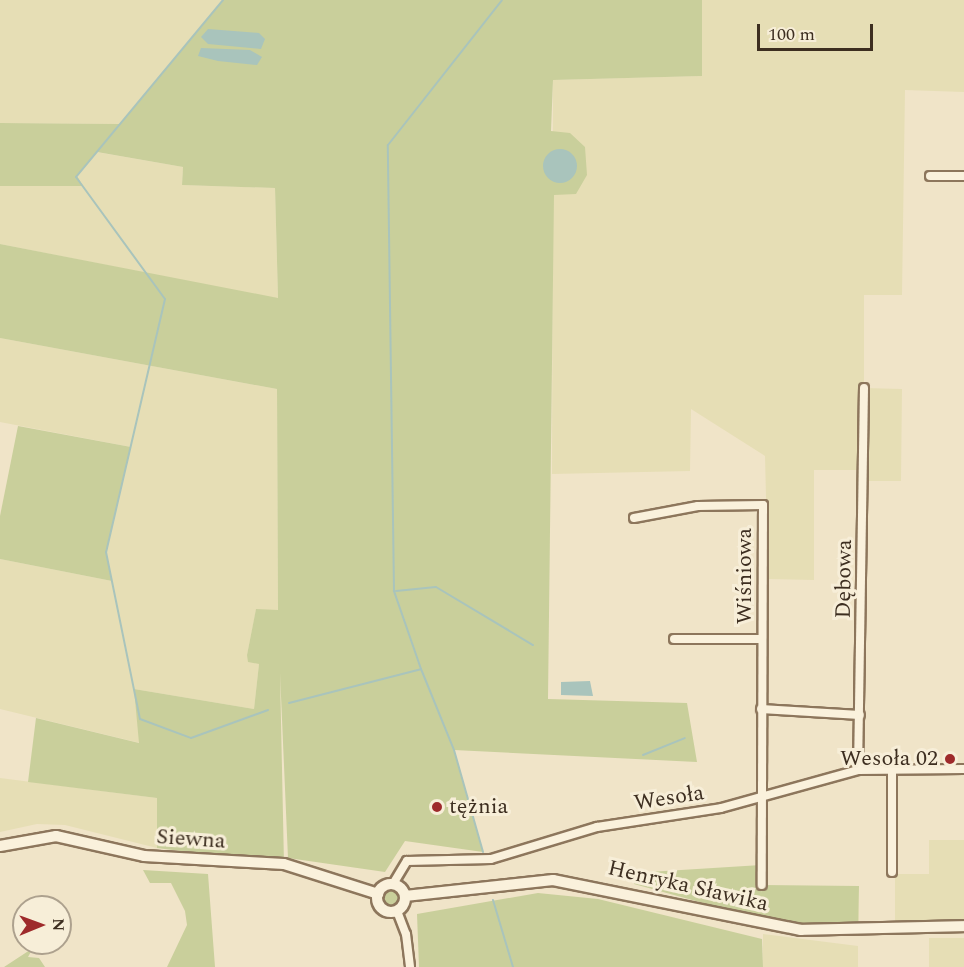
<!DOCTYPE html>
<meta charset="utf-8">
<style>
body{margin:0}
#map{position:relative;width:964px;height:967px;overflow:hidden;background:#f0e4c8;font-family:Spectral,serif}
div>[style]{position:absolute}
.farmland>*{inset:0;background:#e6deb5;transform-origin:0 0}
.green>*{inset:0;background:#c9cf9b}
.round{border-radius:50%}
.water>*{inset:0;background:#a9c4bc}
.stream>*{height:2px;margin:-1px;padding:0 1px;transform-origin:1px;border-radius:1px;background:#a9c4bc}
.roads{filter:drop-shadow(2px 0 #8d765c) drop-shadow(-2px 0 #8d765c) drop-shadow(0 2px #8d765c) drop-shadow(0 -2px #8d765c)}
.street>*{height:8px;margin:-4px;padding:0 4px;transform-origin:4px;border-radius:4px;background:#faf1dc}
.secondary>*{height:10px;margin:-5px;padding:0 5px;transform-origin:5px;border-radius:5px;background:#faf1dc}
.secondary>.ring{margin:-5px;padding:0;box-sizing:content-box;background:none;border:10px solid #faf1dc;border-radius:50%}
.dots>*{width:16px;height:16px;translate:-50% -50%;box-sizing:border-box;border:3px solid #f7eed8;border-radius:50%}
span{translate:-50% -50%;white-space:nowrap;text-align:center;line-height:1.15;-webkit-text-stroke:6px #f7eed8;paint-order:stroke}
.street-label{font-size:22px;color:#3d2e20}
.poi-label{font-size:22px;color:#3d2e20}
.right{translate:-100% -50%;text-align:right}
.left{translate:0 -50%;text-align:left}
.north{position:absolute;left:12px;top:895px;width:60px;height:60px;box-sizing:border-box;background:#f7eed8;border:2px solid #ada18e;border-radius:50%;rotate:89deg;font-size:16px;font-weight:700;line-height:24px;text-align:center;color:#3d2e20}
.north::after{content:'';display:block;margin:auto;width:21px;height:27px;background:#9e2a2b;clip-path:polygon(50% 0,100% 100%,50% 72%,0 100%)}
.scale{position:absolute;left:757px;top:24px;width:116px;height:27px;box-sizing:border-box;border:3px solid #3d2e20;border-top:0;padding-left:8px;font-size:18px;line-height:21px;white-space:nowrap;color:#3d2e20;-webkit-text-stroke:4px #f7eed8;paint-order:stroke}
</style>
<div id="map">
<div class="farmland">
<div style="clip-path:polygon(0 0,223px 0,120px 124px,0 123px)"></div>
<div style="clip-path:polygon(702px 0,964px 0,964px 92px,905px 90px,902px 295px,864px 295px,864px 388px,902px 389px,901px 481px,868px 481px,868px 470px,814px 470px,814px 580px,768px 579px,765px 456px,691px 409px,690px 471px,552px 474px,553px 80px,702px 76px)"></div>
<div style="clip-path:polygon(96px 152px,183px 167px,182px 185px,275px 188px,278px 299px,0 244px,0 186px,83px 186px,76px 177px)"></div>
<div style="clip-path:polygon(0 338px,277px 389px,278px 611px,256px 610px,247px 655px,259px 664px,254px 709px,134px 689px,140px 743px,0 709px,0 559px,112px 581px,106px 552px,131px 447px,0 422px)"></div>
<div style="clip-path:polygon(0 778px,157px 798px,157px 848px,65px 825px,37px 824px,0 832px)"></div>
<div style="clip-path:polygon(929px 840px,964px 840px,964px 926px,858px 932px,859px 886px,859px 922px,895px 921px,895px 874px,929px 874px)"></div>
<div style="clip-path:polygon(763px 934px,858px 946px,858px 967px,763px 967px)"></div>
<div style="left:964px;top:938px;width:29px;height:35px;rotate:90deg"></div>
</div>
<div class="green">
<div style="clip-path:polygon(223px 0,702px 0,702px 76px,553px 80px,551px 131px,570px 133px,585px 147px,587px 175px,576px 194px,554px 195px,548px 699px,687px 703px,697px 762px,454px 750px,483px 852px,405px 841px,385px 872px,288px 858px,280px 673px,284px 864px,157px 848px,157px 798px,28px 782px,36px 718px,139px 743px,134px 689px,254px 709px,259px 664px,248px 662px,247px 655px,256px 609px,278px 610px,277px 389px,0 338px,0 244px,278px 298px,275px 188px,182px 185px,183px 167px,97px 152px,77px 176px,83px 186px,0 186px,0 123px,120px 124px)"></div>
<div style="clip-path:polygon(18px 426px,131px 447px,106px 552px,112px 581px,0 559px,0 516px)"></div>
<div style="clip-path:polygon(761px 865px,761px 893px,762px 885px,859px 886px,858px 932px,801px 930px,634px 884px,633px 873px)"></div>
<div style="clip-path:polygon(143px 870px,208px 874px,215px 967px,167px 967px,187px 925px,185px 911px,171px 883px,150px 883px)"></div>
<div class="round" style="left:383px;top:891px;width:16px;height:16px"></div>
<div style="clip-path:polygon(538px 893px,598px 899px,762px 939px,763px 967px,419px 967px,417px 914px)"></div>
<div style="clip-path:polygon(33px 948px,28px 957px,39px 958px,45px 967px,4px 967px)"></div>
</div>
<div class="water">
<div style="clip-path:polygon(208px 29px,259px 33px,265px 39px,261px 49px,208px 44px,201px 37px)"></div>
<div style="clip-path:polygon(201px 48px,250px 50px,262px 57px,257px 65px,218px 61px,198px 56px)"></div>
<div class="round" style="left:543px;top:149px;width:34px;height:34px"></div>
<div style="clip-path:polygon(590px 681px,593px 696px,561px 695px,561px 682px)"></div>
</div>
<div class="stream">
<div style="left:223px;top:0;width:230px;rotate:129.7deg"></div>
<div style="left:76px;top:177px;width:151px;rotate:53.9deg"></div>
<div style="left:165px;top:299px;width:260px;rotate:103.1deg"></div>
<div style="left:106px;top:552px;width:170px;rotate:78.5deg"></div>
<div style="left:140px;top:719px;width:54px;rotate:20.4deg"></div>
<div style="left:191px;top:738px;width:82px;rotate:-20deg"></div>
<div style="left:396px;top:591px;width:40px;rotate:-5.7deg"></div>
<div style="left:436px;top:587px;width:113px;rotate:30.9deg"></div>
<div style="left:421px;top:669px;width:83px;rotate:-109.1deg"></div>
<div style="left:394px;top:591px;width:446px;rotate:-90.8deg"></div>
<div style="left:388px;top:145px;width:184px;rotate:-51.8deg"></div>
<div style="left:289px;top:703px;width:136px;rotate:-14.4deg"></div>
<div style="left:421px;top:669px;width:87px;rotate:67.8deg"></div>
<div style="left:454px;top:750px;width:106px;rotate:74.1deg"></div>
<div style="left:643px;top:755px;width:45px;rotate:-22deg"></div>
<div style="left:493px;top:900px;width:70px;rotate:73.4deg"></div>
</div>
<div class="roads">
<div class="street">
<div style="left:930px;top:176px;width:34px"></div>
<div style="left:634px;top:518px;width:65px;rotate:-10.6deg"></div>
<div style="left:698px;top:506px;width:65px;rotate:-0.9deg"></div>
<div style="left:763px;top:505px;width:380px;rotate:90.2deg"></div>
<div style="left:674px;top:639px;width:88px"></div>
<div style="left:761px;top:709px;width:99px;rotate:3.5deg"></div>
<div style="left:892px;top:766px;width:106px;rotate:90deg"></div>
<div style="left:858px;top:770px;width:382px;rotate:-89.1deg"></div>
<div style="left:393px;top:884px;width:27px;rotate:-59deg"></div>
<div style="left:407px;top:861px;width:84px;rotate:-1.4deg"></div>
<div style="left:491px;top:859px;width:111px;rotate:-16.8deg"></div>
<div style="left:597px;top:827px;width:125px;rotate:-8.7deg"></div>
<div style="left:721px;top:808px;width:142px;rotate:-15.5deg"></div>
<div style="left:858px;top:770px;width:106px;rotate:-0.5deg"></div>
<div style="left:397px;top:911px;width:25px;rotate:69deg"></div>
<div style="left:406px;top:934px;width:33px;rotate:83deg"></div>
</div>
<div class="secondary">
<div style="left:0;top:846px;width:57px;rotate:-10.1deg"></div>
<div style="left:56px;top:836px;width:90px;rotate:12.8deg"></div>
<div style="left:144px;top:856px;width:140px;rotate:3.3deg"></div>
<div style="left:284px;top:864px;width:99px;rotate:17.7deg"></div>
<div class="ring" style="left:377px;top:884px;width:18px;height:18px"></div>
<div style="left:405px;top:896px;width:149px;rotate:-6.2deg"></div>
<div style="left:553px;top:880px;width:253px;rotate:11.4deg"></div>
<div style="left:801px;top:930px;width:163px;rotate:-1.4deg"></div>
</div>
</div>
<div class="dots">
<div style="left:950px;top:759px;background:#9e2a2b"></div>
<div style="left:437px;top:807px;background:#9e2a2b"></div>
</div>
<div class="street-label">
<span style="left:745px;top:576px;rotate:-90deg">Wiśniowa</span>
<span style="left:844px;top:579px;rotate:-89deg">Dębowa</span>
<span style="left:669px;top:798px;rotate:-9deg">Wesoła</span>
<span style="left:191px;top:839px;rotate:4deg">Siewna</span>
<span style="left:688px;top:886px;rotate:13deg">Henryka Sławika</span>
</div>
<div class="poi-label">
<span class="right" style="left:938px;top:759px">Wesoła 02</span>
<span class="left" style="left:449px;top:807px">tężnia</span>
</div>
<div class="north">N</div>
<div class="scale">100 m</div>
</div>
